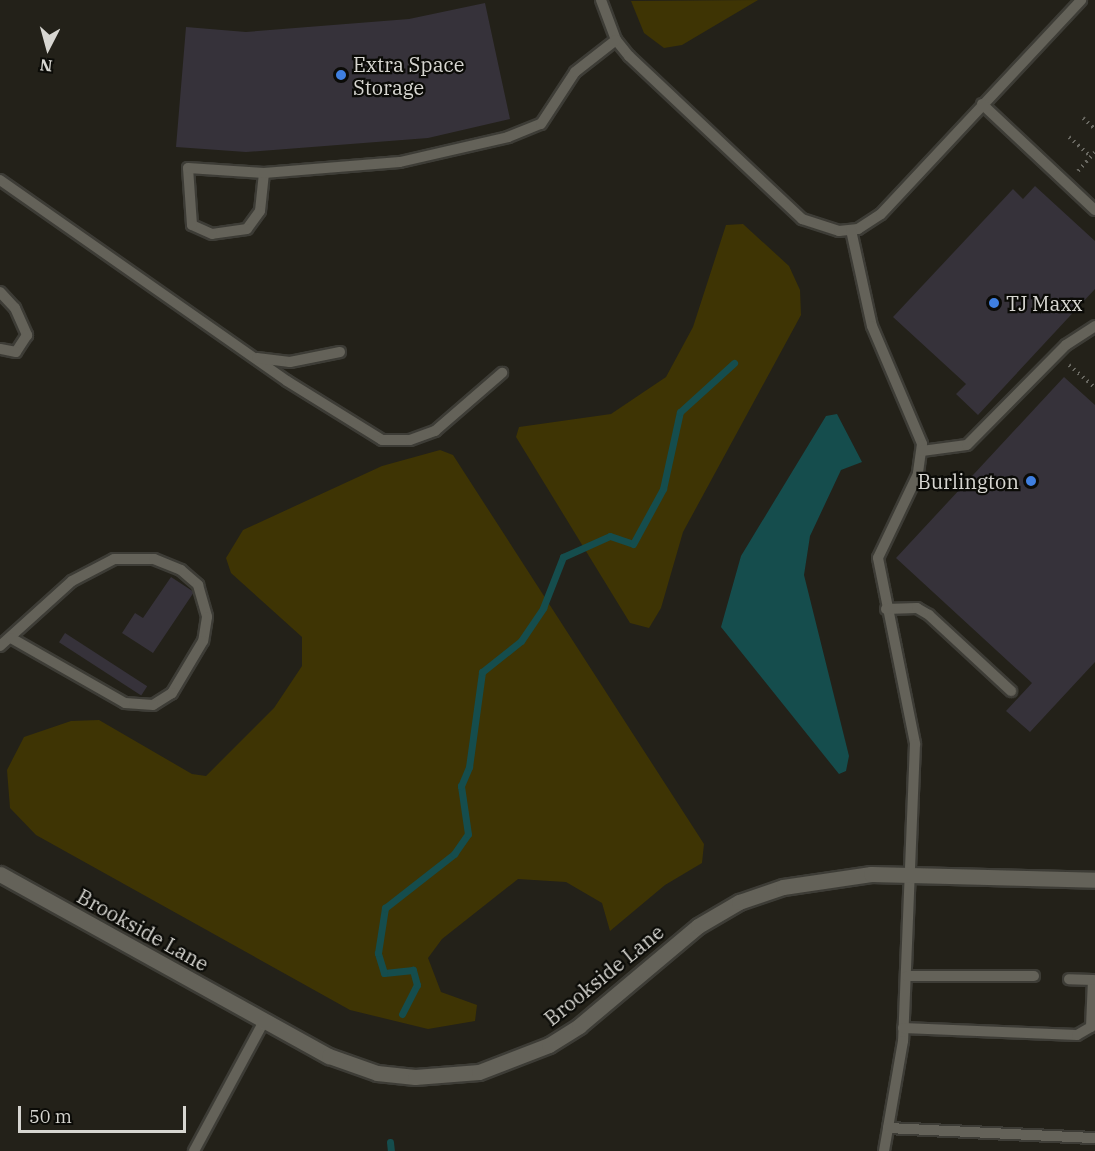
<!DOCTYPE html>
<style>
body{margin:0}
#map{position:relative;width:1095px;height:1151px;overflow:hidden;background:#232119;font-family:"IBM Plex Serif",serif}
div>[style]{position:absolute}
.green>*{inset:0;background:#3e3404}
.water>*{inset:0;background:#154d4d}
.stream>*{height:7px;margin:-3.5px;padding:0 3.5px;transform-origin:3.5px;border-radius:3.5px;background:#154d4d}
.building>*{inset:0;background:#36323a;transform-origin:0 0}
.path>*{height:4px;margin-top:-2px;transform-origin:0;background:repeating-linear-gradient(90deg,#696861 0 1.5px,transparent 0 6px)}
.roads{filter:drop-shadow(2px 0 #3d3c36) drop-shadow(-2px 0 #3d3c36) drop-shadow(0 2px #3d3c36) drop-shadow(0 -2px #3d3c36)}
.lane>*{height:10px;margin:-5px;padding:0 5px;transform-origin:5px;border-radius:5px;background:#646259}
.street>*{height:15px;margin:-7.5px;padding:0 7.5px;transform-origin:7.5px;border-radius:7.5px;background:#646259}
.dots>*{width:16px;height:16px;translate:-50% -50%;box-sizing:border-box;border:3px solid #0b0b07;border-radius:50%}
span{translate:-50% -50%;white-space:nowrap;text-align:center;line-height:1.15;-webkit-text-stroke:4.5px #0b0b07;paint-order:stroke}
.poi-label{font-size:20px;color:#d7d6d1}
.left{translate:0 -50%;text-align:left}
.right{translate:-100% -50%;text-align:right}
.street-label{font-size:20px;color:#d7d6d1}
.north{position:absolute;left:18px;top:18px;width:60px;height:60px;-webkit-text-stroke:4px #0b0b07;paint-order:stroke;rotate:186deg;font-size:16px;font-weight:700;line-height:24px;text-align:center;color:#d7d6d1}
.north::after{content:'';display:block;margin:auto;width:21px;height:27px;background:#d7d6d1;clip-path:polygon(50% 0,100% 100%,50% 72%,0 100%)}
.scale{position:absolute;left:18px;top:1106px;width:168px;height:27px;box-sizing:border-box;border:3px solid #d7d6d1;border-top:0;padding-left:8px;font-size:18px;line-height:21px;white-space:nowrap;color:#d7d6d1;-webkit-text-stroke:4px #0b0b07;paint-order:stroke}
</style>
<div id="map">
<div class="green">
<div style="clip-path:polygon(758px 0,682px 45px,664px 48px,644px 33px,631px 1px)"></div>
<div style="clip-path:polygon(743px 224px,789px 266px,800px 290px,801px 315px,683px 532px,661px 608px,649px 628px,630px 623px,516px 437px,519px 427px,611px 414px,666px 377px,693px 327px,726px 225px)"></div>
<div style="clip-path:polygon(440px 450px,453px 455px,704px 844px,702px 863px,665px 885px,610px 931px,602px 903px,566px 882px,518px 879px,442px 939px,428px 958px,441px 992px,477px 1005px,475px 1021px,428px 1029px,350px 1010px,36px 835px,10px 808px,7px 770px,24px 737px,71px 721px,99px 720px,192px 774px,206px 776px,274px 708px,302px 666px,302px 637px,231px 573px,226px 558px,243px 530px,382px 466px)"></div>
</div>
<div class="water">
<div style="clip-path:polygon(837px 414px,862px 462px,841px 470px,810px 536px,804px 575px,849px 756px,846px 771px,839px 774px,721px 627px,741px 556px,826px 416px)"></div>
</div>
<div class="stream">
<div style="left:402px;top:1014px;width:33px;rotate:-63deg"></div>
<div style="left:417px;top:985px;width:16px;rotate:-105deg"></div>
<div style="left:413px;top:970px;width:29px;rotate:174deg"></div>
<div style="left:384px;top:973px;width:21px;rotate:-107deg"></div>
<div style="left:378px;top:953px;width:46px;rotate:-81.2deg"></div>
<div style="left:385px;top:908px;width:88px;rotate:-38deg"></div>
<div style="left:454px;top:854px;width:24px;rotate:-55deg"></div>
<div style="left:468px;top:834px;width:49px;rotate:-98.3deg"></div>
<div style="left:461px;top:786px;width:21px;rotate:-67deg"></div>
<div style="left:469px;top:767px;width:96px;rotate:-82.2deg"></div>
<div style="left:482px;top:672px;width:50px;rotate:-38.5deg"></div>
<div style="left:521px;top:641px;width:40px;rotate:-56deg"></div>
<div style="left:543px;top:608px;width:55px;rotate:-68.6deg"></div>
<div style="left:563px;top:557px;width:51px;rotate:-24.1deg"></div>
<div style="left:610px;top:536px;width:24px;rotate:19deg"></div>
<div style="left:633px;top:544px;width:63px;rotate:-61.4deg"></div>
<div style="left:663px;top:489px;width:79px;rotate:-77.6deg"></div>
<div style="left:680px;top:412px;width:73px;rotate:-42.2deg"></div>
<div style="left:390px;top:1142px;width:9px;rotate:84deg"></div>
</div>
<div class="building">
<div style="clip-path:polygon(485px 3px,510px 119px,428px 138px,246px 152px,176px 147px,186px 27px,246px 32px,409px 19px)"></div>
<div style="clip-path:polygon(1035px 186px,1095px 241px,1095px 289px,978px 415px,956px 394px,966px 384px,893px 317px,1013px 189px,1023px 199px)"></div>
<div style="clip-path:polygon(1064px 377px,1095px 405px,1095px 662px,1030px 732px,1006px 711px,1032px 683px,896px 558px)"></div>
<div style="clip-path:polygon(171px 577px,194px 592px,153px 653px,122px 633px,135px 613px,143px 618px)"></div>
<div style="left:65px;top:633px;width:98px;height:11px;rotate:33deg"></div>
</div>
<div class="path">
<div style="left:1083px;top:118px;width:16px;rotate:43deg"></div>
<div style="left:1069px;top:137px;width:30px;rotate:42deg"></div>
<div style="left:1078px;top:171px;width:25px;rotate:-48deg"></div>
<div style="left:1069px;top:365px;width:35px;rotate:41deg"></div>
</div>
<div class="roads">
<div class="lane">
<div style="left:601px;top:0;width:43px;rotate:69.4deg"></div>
<div style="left:616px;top:40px;width:21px;rotate:51deg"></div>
<div style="left:629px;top:56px;width:238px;rotate:43.3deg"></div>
<div style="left:802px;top:219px;width:39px;rotate:18deg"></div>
<div style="left:839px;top:231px;width:19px;rotate:-6deg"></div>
<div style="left:858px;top:229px;width:27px;rotate:-33deg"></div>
<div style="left:881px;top:214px;width:293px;rotate:-46.9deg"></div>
<div style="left:982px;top:104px;width:155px;rotate:43.2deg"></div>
<div style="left:264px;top:173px;width:38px;rotate:96deg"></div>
<div style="left:260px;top:211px;width:22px;rotate:126deg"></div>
<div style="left:247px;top:229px;width:35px;rotate:172deg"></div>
<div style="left:212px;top:234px;width:22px;rotate:-156deg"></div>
<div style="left:192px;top:225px;width:57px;rotate:-94deg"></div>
<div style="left:188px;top:168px;width:76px;rotate:3.8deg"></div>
<div style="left:264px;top:173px;width:136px;rotate:-4.6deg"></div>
<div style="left:400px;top:162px;width:111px;rotate:-13deg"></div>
<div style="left:508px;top:137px;width:35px;rotate:-22deg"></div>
<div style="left:541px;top:124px;width:62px;rotate:-56.8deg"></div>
<div style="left:575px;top:72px;width:52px;rotate:-38deg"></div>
<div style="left:0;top:180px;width:350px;rotate:35deg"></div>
<div style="left:287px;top:381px;width:112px;rotate:31.8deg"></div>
<div style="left:382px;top:440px;width:28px"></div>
<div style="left:410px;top:440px;width:27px;rotate:-20deg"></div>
<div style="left:435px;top:431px;width:89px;rotate:-40.9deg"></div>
<div style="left:851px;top:230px;width:98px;rotate:77.7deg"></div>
<div style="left:872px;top:326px;width:128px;rotate:67deg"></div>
<div style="left:922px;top:444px;width:30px;rotate:98deg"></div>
<div style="left:918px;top:474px;width:93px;rotate:115.5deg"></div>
<div style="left:878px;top:558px;width:190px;rotate:78.7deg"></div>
<div style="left:915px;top:744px;width:297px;rotate:92.3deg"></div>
<div style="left:903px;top:1041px;width:88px;rotate:99.8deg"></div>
<div style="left:0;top:292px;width:22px;rotate:47deg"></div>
<div style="left:15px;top:308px;width:30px;rotate:66deg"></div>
<div style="left:27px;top:335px;width:20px;rotate:123deg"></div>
<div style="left:16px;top:352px;width:16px;rotate:-169deg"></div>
<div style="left:257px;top:358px;width:33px;rotate:7deg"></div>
<div style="left:290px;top:362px;width:51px;rotate:-11.3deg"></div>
<div style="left:922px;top:451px;width:45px;rotate:-7.6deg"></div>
<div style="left:967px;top:445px;width:141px;rotate:-45.3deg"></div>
<div style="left:1066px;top:345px;width:35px;rotate:-33deg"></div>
<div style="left:886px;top:609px;width:31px;rotate:-2deg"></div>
<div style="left:917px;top:608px;width:14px;rotate:30deg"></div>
<div style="left:929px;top:615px;width:112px;rotate:42.8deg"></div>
<div style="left:0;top:646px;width:97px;rotate:-42.1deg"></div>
<div style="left:72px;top:581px;width:47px;rotate:-27.6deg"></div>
<div style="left:114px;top:559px;width:40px"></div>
<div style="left:154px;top:559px;width:29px;rotate:22deg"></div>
<div style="left:181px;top:570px;width:23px;rotate:41deg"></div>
<div style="left:198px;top:585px;width:33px;rotate:74deg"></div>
<div style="left:207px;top:617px;width:24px;rotate:99deg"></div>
<div style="left:203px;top:641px;width:61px;rotate:120.8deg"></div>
<div style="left:172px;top:693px;width:22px;rotate:148deg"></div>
<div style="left:153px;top:705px;width:28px;rotate:-176deg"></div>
<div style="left:125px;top:703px;width:131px;rotate:-150.3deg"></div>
<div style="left:907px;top:976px;width:127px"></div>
<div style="left:903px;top:1028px;width:174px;rotate:2.3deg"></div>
<div style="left:1077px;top:1035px;width:16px;rotate:-30deg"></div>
<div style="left:1091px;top:1027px;width:47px;rotate:-87.6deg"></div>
<div style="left:1093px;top:980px;width:24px;rotate:-178deg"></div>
<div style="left:194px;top:1151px;width:148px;rotate:-61.7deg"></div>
<div style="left:884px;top:1151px;width:23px;rotate:-80deg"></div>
<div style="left:888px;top:1128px;width:207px;rotate:2.8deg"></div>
</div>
<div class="street">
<div style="left:0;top:874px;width:376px;rotate:29deg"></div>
<div style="left:329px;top:1056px;width:51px;rotate:19.5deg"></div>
<div style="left:377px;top:1073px;width:38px;rotate:6deg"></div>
<div style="left:415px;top:1077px;width:64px;rotate:-4.5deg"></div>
<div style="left:479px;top:1072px;width:75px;rotate:-21.1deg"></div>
<div style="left:549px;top:1045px;width:36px;rotate:-32deg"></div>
<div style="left:579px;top:1026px;width:155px;rotate:-40deg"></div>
<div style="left:698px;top:926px;width:48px;rotate:-30.3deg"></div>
<div style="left:739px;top:902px;width:46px;rotate:-18.8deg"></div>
<div style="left:783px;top:887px;width:89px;rotate:-8.4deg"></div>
<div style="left:871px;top:874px;width:224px;rotate:1.5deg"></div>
</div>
</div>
<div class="dots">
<div style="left:341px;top:75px;background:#3f7fe0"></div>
<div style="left:994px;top:303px;background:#3f7fe0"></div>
<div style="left:1031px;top:481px;background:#3f7fe0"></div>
</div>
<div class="poi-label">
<span class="left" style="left:353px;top:76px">Extra Space<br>Storage</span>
<span class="left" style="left:1006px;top:303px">TJ Maxx</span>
<span class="right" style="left:1019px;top:481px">Burlington</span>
</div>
<div class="street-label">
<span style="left:143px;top:930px;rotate:29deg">Brookside Lane</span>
<span style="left:604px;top:975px;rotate:-39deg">Brookside Lane</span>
</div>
<div class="north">N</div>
<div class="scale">50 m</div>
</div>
